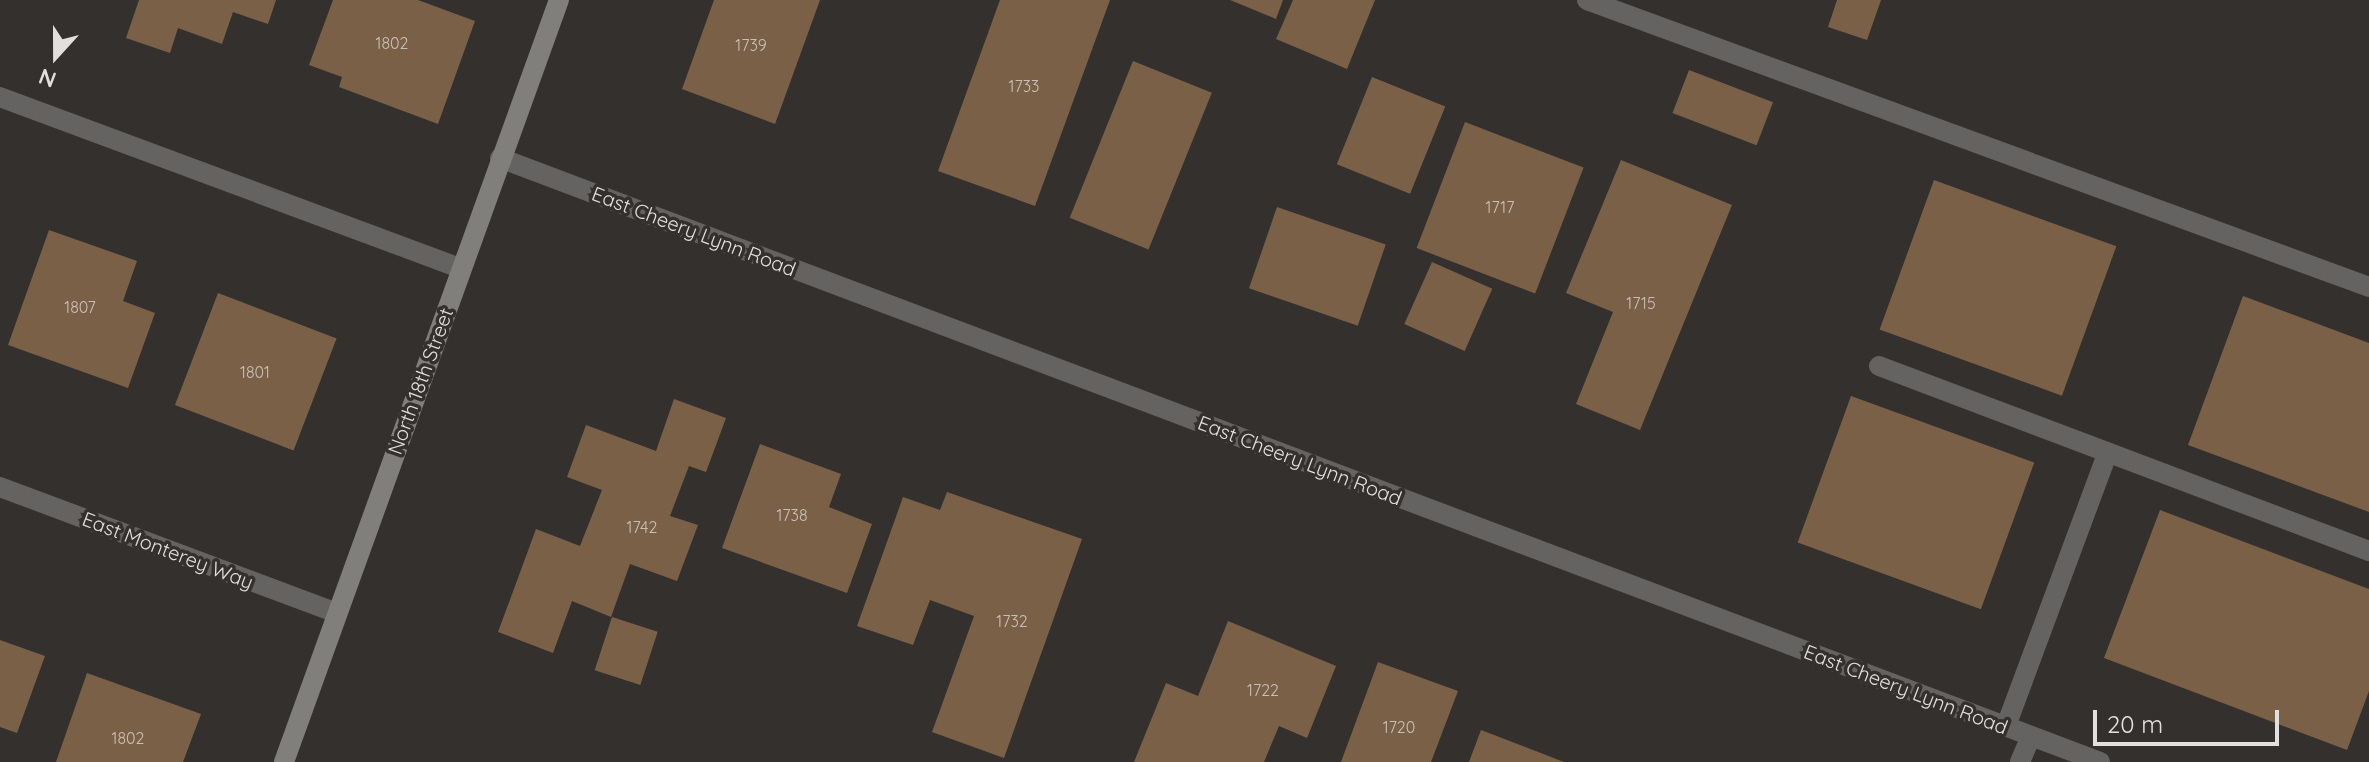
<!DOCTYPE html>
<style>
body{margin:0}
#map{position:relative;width:2369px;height:762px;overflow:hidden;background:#34302e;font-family:Quicksand,sans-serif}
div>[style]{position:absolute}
.building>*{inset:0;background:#7b6048;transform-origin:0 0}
.lane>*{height:20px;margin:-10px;padding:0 10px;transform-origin:10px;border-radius:10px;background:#646361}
.street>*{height:20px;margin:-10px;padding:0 10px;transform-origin:10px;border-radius:10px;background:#646361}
.secondary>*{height:20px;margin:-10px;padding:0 10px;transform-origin:10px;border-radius:10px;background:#807f7c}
span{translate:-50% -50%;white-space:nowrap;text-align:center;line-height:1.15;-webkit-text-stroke:7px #34302e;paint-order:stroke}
.number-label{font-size:16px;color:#c8c0b8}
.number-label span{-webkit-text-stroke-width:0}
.street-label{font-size:20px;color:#e2e0de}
.north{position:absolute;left:16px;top:16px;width:80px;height:80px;-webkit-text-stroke:6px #34302e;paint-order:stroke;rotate:201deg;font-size:22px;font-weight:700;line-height:32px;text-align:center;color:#e2e0de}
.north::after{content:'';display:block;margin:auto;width:28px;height:36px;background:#e2e0de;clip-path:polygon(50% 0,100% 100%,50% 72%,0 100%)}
.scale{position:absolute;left:2093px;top:710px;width:186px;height:36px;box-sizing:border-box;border:4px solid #e2e0de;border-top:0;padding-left:10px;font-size:24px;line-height:28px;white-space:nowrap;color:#e2e0de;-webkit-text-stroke:6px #34302e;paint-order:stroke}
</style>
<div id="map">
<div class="building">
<div style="clip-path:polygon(139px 0,276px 0,268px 24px,233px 12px,222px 44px,178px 28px,170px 53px,126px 38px)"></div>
<div style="clip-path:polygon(333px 0,418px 0,475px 21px,438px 124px,339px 87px,342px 77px,309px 65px)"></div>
<div style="clip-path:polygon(714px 0,820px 0,775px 124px,682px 89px)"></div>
<div style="clip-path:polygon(1000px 0,1110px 0,1035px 206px,938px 171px)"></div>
<div style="clip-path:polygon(1230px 0,1283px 0,1276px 19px)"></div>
<div style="clip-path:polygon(1293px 0,1375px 0,1347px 69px,1276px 39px)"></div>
<div style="clip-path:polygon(1837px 0,1881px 0,1867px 40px,1828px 27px)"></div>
<div style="left:1133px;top:61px;width:85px;height:169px;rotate:22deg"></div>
<div style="left:1689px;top:70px;width:90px;height:46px;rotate:21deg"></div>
<div style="left:1372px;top:77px;width:79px;height:94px;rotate:22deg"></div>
<div style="left:1465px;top:122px;width:127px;height:135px;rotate:21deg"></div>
<div style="clip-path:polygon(1621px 160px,1732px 205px,1640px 430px,1576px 404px,1613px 312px,1566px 293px)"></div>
<div style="left:1934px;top:180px;width:194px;height:159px;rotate:20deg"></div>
<div style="left:1277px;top:207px;width:115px;height:86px;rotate:19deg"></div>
<div style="clip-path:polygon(49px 230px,137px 261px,123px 301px,155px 313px,128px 388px,8px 345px)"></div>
<div style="left:1432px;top:262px;width:66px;height:68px;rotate:24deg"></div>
<div style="left:218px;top:293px;width:127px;height:120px;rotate:21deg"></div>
<div style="clip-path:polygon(2243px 296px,2369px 343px,2369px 512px,2188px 445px)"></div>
<div style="left:1851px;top:396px;width:195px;height:156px;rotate:20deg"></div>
<div style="clip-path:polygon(674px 399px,726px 418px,706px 472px,689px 466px,670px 516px,698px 525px,677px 581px,630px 564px,611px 617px,572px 601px,553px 653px,498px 632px,536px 529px,580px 546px,602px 490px,567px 477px,586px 425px,656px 451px)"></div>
<div style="clip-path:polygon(760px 444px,841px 474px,829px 507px,872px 524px,847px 593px,722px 548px)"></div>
<div style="clip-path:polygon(947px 492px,1082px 539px,1004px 758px,932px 732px,974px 616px,930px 600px,913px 645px,857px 626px,903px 497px,940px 510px)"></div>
<div style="clip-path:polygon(2160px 510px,2369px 589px,2369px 691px,2347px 750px,2104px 658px)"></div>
<div style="left:612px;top:617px;width:48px;height:56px;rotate:18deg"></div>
<div style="clip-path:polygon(1228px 621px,1336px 666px,1307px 738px,1279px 726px,1264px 762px,1134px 762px,1166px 683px,1198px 696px)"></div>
<div style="clip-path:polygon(0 640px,45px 656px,17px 733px,0 727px)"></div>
<div style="clip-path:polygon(1378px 662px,1458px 691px,1431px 762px,1341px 762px)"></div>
<div style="clip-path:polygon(87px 673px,201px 714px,183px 762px,56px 762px)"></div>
<div style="clip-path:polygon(1481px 730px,1564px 762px,1469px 762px)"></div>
</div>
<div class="lane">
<div style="left:1587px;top:0;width:833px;rotate:20.15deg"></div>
<div style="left:0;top:97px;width:490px;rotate:20.4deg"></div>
<div style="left:1879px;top:366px;width:524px;rotate:20.68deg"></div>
<div style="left:2006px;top:726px;width:292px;rotate:-69.6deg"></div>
<div style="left:2020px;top:762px;width:28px;rotate:-67deg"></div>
</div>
<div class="street">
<div style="left:500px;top:158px;width:1710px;rotate:20.68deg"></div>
<div style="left:0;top:487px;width:360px;rotate:20.5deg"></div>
</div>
<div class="secondary">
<div style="left:284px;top:762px;width:810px;rotate:-70.16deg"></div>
</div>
<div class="number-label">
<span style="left:392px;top:43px">1802</span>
<span style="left:751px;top:45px">1739</span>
<span style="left:1024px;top:86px">1733</span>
<span style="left:1500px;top:207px">1717</span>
<span style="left:1641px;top:303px">1715</span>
<span style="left:80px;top:307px">1807</span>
<span style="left:255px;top:372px">1801</span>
<span style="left:792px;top:515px">1738</span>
<span style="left:642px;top:527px">1742</span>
<span style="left:1012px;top:621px">1732</span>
<span style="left:1263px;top:690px">1722</span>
<span style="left:1399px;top:727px">1720</span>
<span style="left:128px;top:738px">1802</span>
</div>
<div class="street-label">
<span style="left:694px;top:231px;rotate:21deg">East Cheery Lynn Road</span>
<span style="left:420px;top:381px;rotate:-70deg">North 18th Street</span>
<span style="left:1300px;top:460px;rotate:21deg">East Cheery Lynn Road</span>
<span style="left:168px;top:550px;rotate:21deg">East Monterey Way</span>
<span style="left:1906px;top:689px;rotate:21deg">East Cheery Lynn Road</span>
</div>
<div class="north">N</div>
<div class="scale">20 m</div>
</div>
